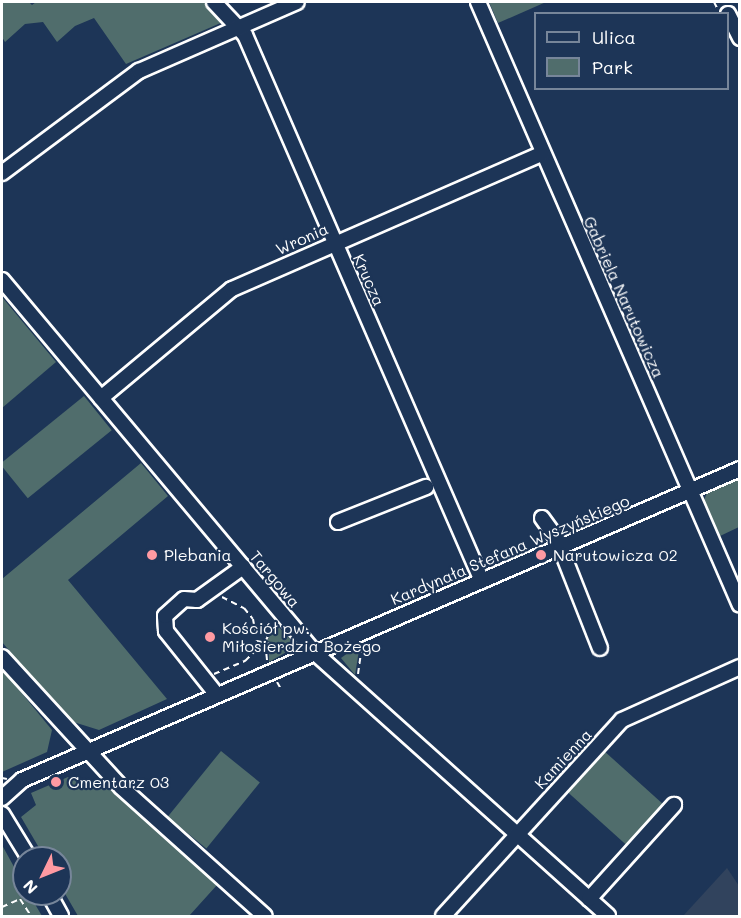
<!DOCTYPE html>
<meta charset="utf-8">
<style>
body{margin:0}
#map{position:relative;width:741px;height:918px;overflow:hidden;background:#1d3557;font-family:Mali,sans-serif}
div>[style]{position:absolute}
.built>*{inset:0;background:#31435d}
.green>*{inset:0;background:#506d6c;transform-origin:0 0}
.path>*{height:2px;margin-top:-1px;transform-origin:0;background:repeating-linear-gradient(90deg,#fff 0 6px,transparent 0 10.5px)}
.roads{filter:drop-shadow(2px 0 #fff) drop-shadow(-2px 0 #fff) drop-shadow(0 2px #fff) drop-shadow(0 -2px #fff)}
.minor>*{height:14px;margin:-7px;padding:0 7px;transform-origin:7px;border-radius:7px;background:#1d3557}
.dots>*{width:16px;height:16px;translate:-50% -50%;box-sizing:border-box;border:3px solid #1d3557;border-radius:50%}
span{translate:-50% -50%;white-space:nowrap;text-align:center;line-height:1.15;-webkit-text-stroke:4.5px #1d3557;paint-order:stroke}
.street-label{font-size:16px;color:#fff}
.poi-label{font-size:16px;color:#fff}
.left{translate:0 -50%;text-align:left}
.frame{position:absolute;inset:0;border:3px solid #fff;pointer-events:none}
.legend{position:absolute;left:534px;top:12px;width:195px;height:78px;box-sizing:border-box;background:#1d3557;border:2px solid #77869a;margin:0;padding:8px 10px;list-style:none;font-size:18px;color:#fff}
.legend li{display:flex;align-items:center;gap:12px;height:30px}
.legend b{width:30px;border:2px solid #77869a}
.north{position:absolute;left:12px;top:846px;width:60px;height:60px;box-sizing:border-box;background:#1d3557;border:2px solid #77869a;border-radius:50%;rotate:227deg;font-size:16px;font-weight:700;line-height:24px;text-align:center;color:#fff}
.north::after{content:'';display:block;margin:auto;width:21px;height:27px;background:#ff9aa2;clip-path:polygon(50% 0,100% 100%,50% 72%,0 100%)}
</style>
<div id="map">
<div class="built">
<div style="clip-path:polygon(727px 868px,739px 886px,739px 916px,683px 916px)"></div>
</div>
<div class="green">
<div style="clip-path:polygon(2px 2px,29px 2px,32px 5px,36px 2px,206px 2px,223px 22px,126px 64px,94px 18px,75px 26px,57px 42px,43px 22px,25px 24px,5px 42px,2px 37px)"></div>
<div style="clip-path:polygon(489px 2px,546px 2px,498px 23px)"></div>
<div style="clip-path:polygon(2px 297px,56px 362px,2px 408px)"></div>
<div style="left:84px;top:396px;width:44px;height:108px;rotate:51deg"></div>
<div style="clip-path:polygon(141px 463px,168px 496px,68px 580px,167px 699px,99px 730px,67px 720px,2px 642px,2px 579px)"></div>
<div style="clip-path:polygon(739px 479px,739px 527px,720px 536px,704px 500px,707px 493px)"></div>
<div style="clip-path:polygon(276px 624px,291px 640px,291px 646px,267px 641px)"></div>
<div style="clip-path:polygon(360px 644px,355px 675px,341px 658px)"></div>
<div style="clip-path:polygon(269px 645px,290px 650px,269px 662px)"></div>
<div style="clip-path:polygon(2px 669px,52px 730px,47px 752px,2px 772px)"></div>
<div style="left:603px;top:750px;width:84px;height:55px;rotate:42deg"></div>
<div style="left:221px;top:751px;width:50px;height:85px;rotate:39deg"></div>
<div style="clip-path:polygon(68px 777px,110px 788px,217px 885px,189px 916px,78px 916px,60px 885px,60px 858px,45px 858px,21px 817px,36px 805px,31px 793px)"></div>
<div style="clip-path:polygon(2px 845px,24px 885px,24px 894px,29px 894px,42px 916px,2px 916px)"></div>
</div>
<div class="path">
<div style="left:714px;top:2px;width:7px;rotate:63deg"></div>
<div style="left:222px;top:597px;width:25px;rotate:27deg"></div>
<div style="left:244px;top:608px;width:14px;rotate:51deg"></div>
<div style="left:253px;top:619px;width:22px;rotate:80deg"></div>
<div style="left:257px;top:641px;width:38px;rotate:12deg"></div>
<div style="left:267px;top:660px;width:18px;rotate:-96deg"></div>
<div style="left:265px;top:642px;width:20px;rotate:-63deg"></div>
<div style="left:214px;top:674px;width:34px;rotate:-23deg"></div>
<div style="left:245px;top:661px;width:16px;rotate:-45deg"></div>
<div style="left:256px;top:650px;width:8px;rotate:-83deg"></div>
<div style="left:358px;top:674px;width:27px;rotate:-82deg"></div>
<div style="left:277px;top:682px;width:8px;rotate:60deg"></div>
<div style="left:2px;top:778px;width:5px;rotate:11deg"></div>
<div style="left:2px;top:907px;width:20px;rotate:-24deg"></div>
<div style="left:20px;top:899px;width:20px;rotate:57deg"></div>
</div>
<div class="roads">
<div class="minor">
<div style="left:214px;top:2px;width:45px;rotate:46.8deg"></div>
<div style="left:245px;top:35px;width:595px;rotate:66.54deg"></div>
<div style="left:478px;top:2px;width:657px;rotate:66.52deg"></div>
<div style="left:728px;top:14px;width:27px;rotate:63deg"></div>
<div style="left:2px;top:173px;width:171px;rotate:-36.7deg"></div>
<div style="left:139px;top:71px;width:172px;rotate:-23.6deg"></div>
<div style="left:2px;top:280px;width:486px;rotate:50deg"></div>
<div style="left:314px;top:652px;width:395px;rotate:41.9deg"></div>
<div style="left:101px;top:398px;width:170px;rotate:-39.8deg"></div>
<div style="left:232px;top:289px;width:339px;rotate:-23.6deg"></div>
<div style="left:542px;top:518px;width:26px;rotate:54deg"></div>
<div style="left:557px;top:539px;width:117px;rotate:68.5deg"></div>
<div style="left:338px;top:522px;width:95px;rotate:-21.7deg"></div>
<div style="left:2px;top:657px;width:176px;rotate:47.5deg"></div>
<div style="left:121px;top:787px;width:193px;rotate:41.9deg"></div>
<div style="left:217px;top:695px;width:82px;rotate:-128.6deg"></div>
<div style="left:166px;top:631px;width:15px;rotate:-94deg"></div>
<div style="left:165px;top:616px;width:25px;rotate:-42deg"></div>
<div style="left:184px;top:599px;width:13px;rotate:4deg"></div>
<div style="left:197px;top:600px;width:57px;rotate:-35.7deg"></div>
<div style="left:2px;top:798px;width:27px;rotate:-42deg"></div>
<div style="left:22px;top:780px;width:782px;rotate:-23.42deg"></div>
<div style="left:2px;top:814px;width:52px;rotate:58.5deg"></div>
<div style="left:49px;top:894px;width:25px;rotate:61deg"></div>
<div style="left:589px;top:899px;width:127px;rotate:-47.9deg"></div>
<div style="left:443px;top:916px;width:265px;rotate:-47.6deg"></div>
<div style="left:622px;top:720px;width:129px;rotate:-24.2deg"></div>
</div>
</div>
<div class="dots">
<div style="left:152px;top:555px;background:#ff9aa2"></div>
<div style="left:541px;top:555px;background:#ff9aa2"></div>
<div style="left:210px;top:637px;background:#ff9aa2"></div>
<div style="left:56px;top:782px;background:#ff9aa2"></div>
</div>
<div class="street-label">
<span style="left:302px;top:239px;rotate:-24deg">Wronia</span>
<span style="left:369px;top:280px;rotate:66deg">Krucza</span>
<span style="left:624px;top:297px;rotate:66deg">Gabriela Narutowicza</span>
<span style="left:510px;top:550px;rotate:-23deg">Kardynała Stefana Wyszyńskiego</span>
<span style="left:275px;top:579px;rotate:50deg">Targowa</span>
<span style="left:563px;top:759px;rotate:-47deg">Kamienna</span>
</div>
<div class="poi-label">
<span class="left" style="left:164px;top:555px">Plebania</span>
<span class="left" style="left:553px;top:555px">Narutowicza 02</span>
<span class="left" style="left:222px;top:637px">Kościół pw.<br>Miłosierdzia Bożego</span>
<span class="left" style="left:68px;top:782px">Cmentarz 03</span>
</div>
<div class="frame"></div>
<ul class="legend">
<li><b style="height:8px;background:#1d3557"></b>Ulica</li>
<li><b style="height:16px;background:#506d6c"></b>Park</li>
</ul>
<div class="north">N</div>
</div>
